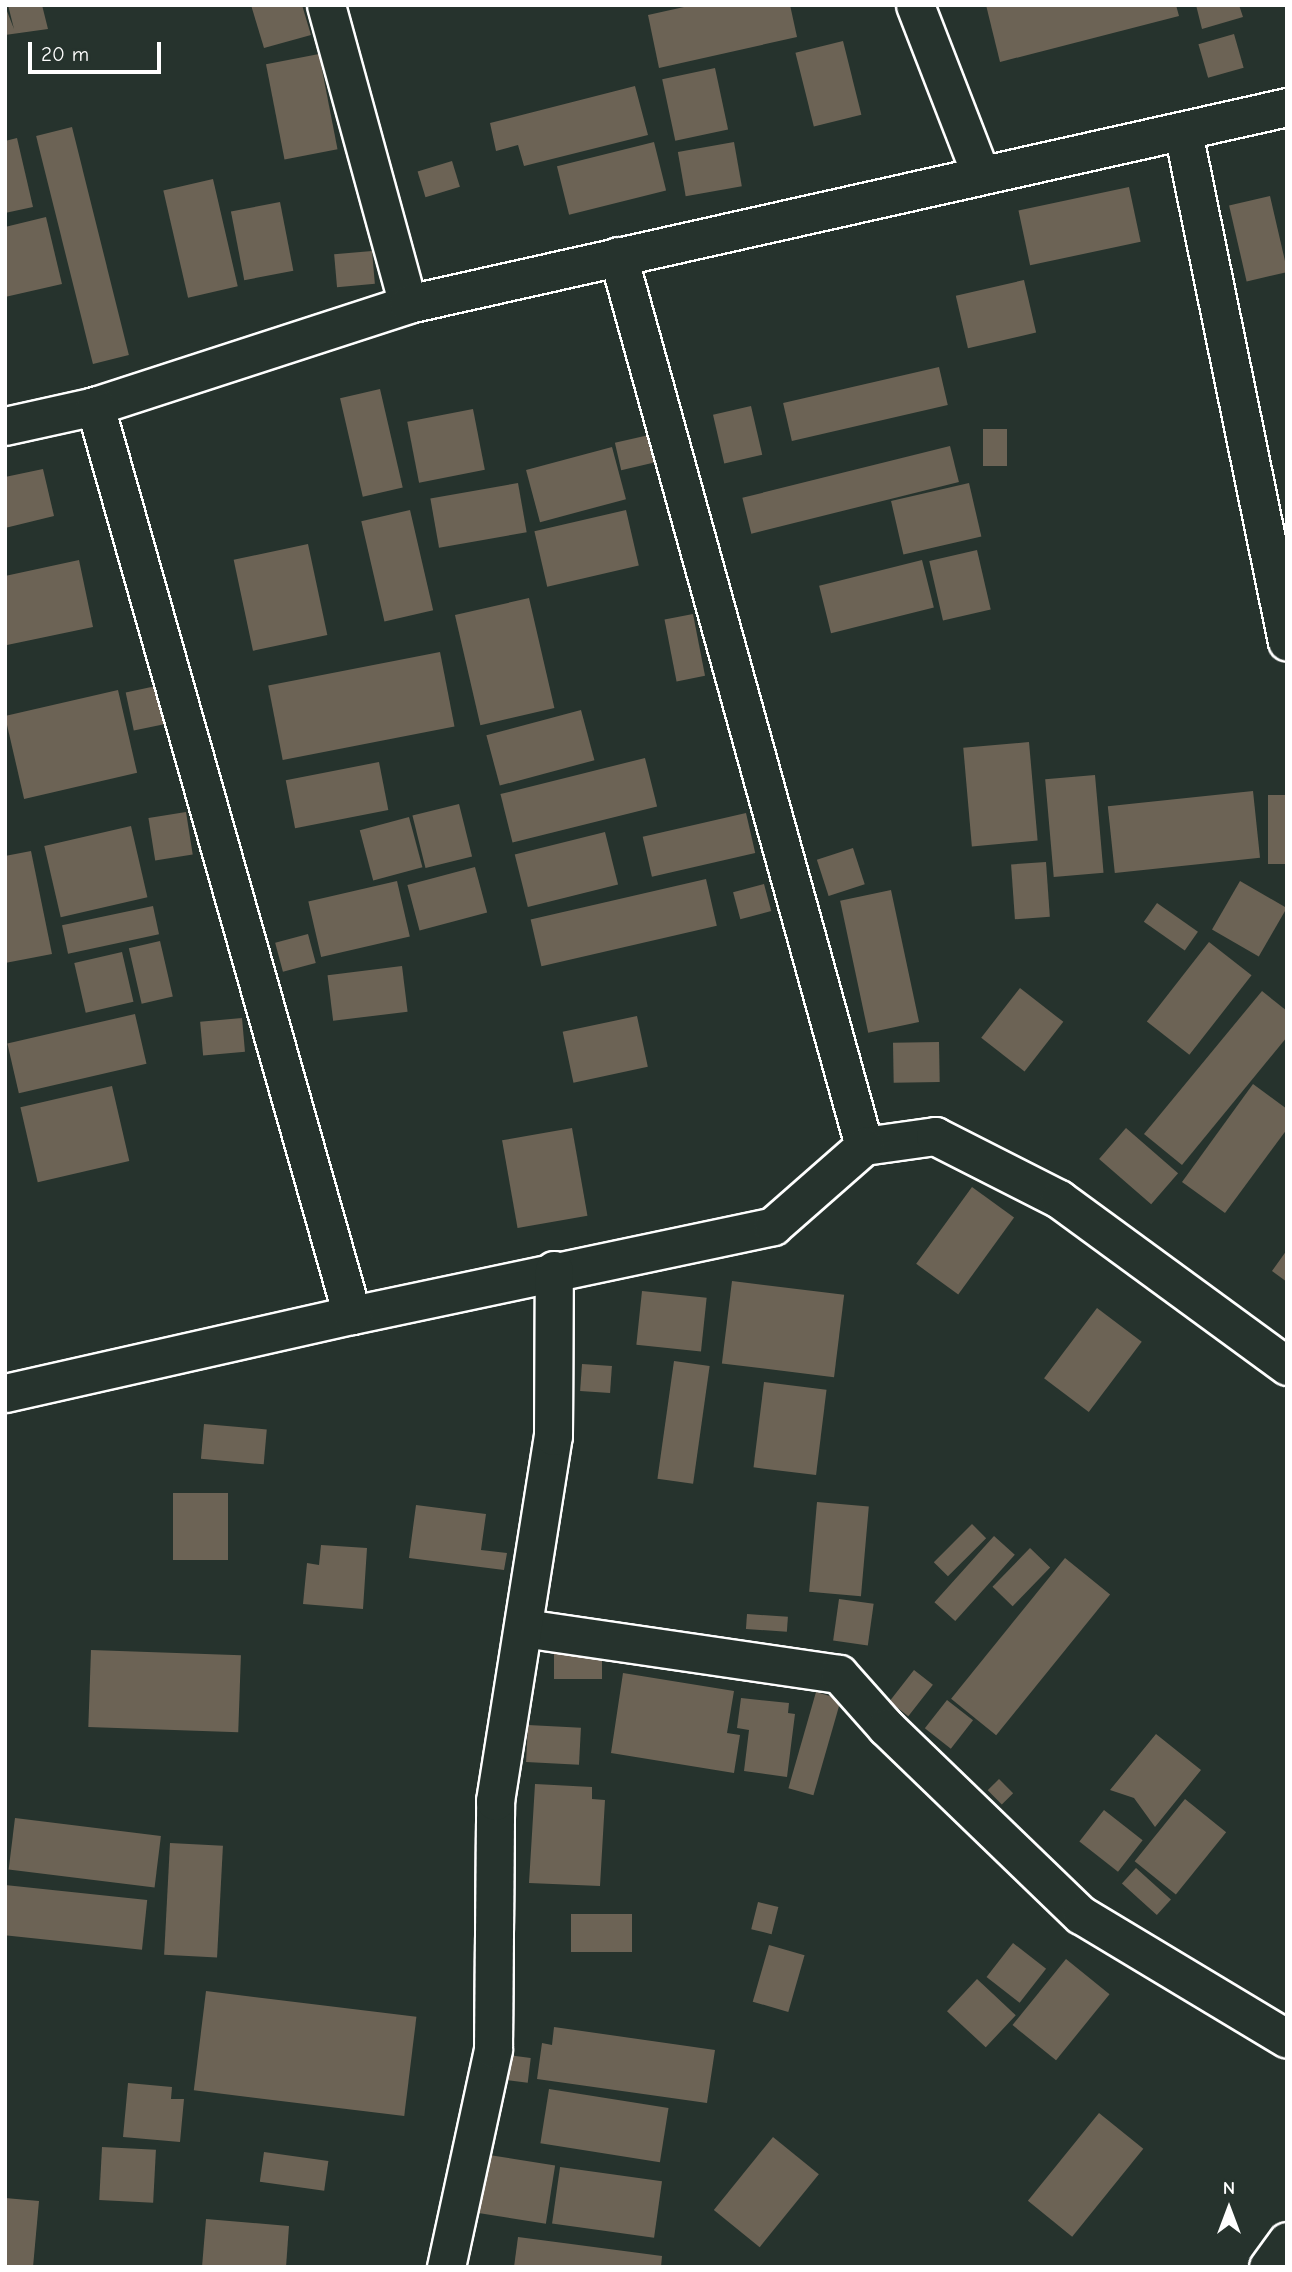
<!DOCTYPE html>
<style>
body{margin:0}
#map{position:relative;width:1292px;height:2272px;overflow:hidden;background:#26332d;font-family:"Comic Neue",sans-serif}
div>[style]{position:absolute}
.building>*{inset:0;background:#6c6355;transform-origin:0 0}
.roads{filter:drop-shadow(2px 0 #fff) drop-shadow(-2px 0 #fff) drop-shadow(0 2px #fff) drop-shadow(0 -2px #fff)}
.minor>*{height:37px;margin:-18.5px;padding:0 18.5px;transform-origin:18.5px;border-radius:18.5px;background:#26332d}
span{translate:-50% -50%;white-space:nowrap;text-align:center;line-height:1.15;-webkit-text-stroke:5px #26332d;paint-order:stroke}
.frame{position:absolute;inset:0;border:7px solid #fff;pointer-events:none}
.north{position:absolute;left:1194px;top:2174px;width:70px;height:70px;-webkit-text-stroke:5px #26332d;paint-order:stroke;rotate:0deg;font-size:19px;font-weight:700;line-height:28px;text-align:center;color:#fff}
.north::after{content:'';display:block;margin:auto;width:24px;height:32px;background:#fff;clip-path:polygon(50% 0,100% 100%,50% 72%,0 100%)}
.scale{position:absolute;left:28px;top:42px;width:133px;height:32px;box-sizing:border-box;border:4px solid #fff;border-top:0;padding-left:9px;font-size:21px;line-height:24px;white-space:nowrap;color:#fff;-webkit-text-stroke:5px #26332d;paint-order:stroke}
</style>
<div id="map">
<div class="building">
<div style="clip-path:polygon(8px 5px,42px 5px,48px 29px,5px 35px,5px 6px,14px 29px)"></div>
<div style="clip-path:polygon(251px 5px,302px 5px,311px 35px,264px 48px)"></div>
<div style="clip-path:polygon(693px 5px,790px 5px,797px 37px,659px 68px,648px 15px)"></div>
<div style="clip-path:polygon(986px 5px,1176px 5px,1179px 16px,1000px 62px)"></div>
<div style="clip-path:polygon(1196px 5px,1239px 5px,1243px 17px,1202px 29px)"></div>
<div style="left:1234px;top:34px;width:35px;height:37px;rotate:74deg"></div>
<div style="left:843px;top:41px;width:76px;height:49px;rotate:76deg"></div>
<div style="left:319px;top:54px;width:97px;height:54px;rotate:79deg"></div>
<div style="left:715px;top:68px;width:63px;height:54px;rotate:78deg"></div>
<div style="clip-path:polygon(635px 86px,648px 135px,524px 166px,518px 145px,496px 151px,490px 123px)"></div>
<div style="left:72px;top:127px;width:235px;height:37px;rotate:76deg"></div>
<div style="clip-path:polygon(17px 138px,33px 207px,5px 213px,5px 141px)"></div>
<div style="left:654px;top:142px;width:50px;height:100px;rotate:76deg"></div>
<div style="left:734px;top:142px;width:45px;height:57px;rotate:80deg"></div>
<div style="left:452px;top:161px;width:27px;height:36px;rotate:73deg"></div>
<div style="left:213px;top:179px;width:110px;height:51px;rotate:77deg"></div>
<div style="left:1129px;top:187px;width:56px;height:113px;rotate:78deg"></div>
<div style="left:1270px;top:196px;width:78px;height:42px;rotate:77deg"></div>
<div style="left:280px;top:202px;width:70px;height:50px;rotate:79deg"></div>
<div style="clip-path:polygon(46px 217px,62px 284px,5px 297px,5px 227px)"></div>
<div style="left:372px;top:251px;width:33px;height:38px;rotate:85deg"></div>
<div style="left:1024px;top:280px;width:54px;height:70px;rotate:77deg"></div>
<div style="left:939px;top:367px;width:39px;height:160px;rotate:77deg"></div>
<div style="left:380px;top:389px;width:101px;height:41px;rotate:77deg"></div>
<div style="left:751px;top:406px;width:50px;height:39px;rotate:77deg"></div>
<div style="left:473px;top:409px;width:62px;height:67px;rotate:79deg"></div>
<div style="left:1007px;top:429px;width:37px;height:24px;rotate:90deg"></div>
<div style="left:649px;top:435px;width:28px;height:35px;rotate:77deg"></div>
<div style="left:950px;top:446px;width:37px;height:214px;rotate:76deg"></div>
<div style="left:612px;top:447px;width:54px;height:89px;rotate:75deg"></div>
<div style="clip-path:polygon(43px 469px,54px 516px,5px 528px,5px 477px)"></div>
<div style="left:518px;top:483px;width:50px;height:89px;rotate:80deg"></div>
<div style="left:969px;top:483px;width:55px;height:80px;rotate:77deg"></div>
<div style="left:410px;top:510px;width:103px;height:50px;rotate:77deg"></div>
<div style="left:626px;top:510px;width:57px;height:94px;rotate:77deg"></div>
<div style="left:308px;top:544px;width:93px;height:76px;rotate:78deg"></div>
<div style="left:977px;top:550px;width:61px;height:49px;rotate:77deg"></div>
<div style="clip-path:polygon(79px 560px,93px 627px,7px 645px,5px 576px)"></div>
<div style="left:922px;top:560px;width:49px;height:106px;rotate:76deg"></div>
<div style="left:529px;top:598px;width:113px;height:76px;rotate:77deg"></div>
<div style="left:693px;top:614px;width:63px;height:29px;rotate:79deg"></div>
<div style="left:440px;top:652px;width:76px;height:175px;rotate:79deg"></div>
<div style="left:156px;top:686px;width:39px;height:31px;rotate:78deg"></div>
<div style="left:118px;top:690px;width:85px;height:116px;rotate:77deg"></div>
<div style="left:581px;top:710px;width:52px;height:98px;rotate:75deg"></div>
<div style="left:1029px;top:742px;width:99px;height:66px;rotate:85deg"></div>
<div style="left:645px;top:758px;width:50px;height:149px;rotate:76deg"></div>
<div style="left:379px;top:762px;width:49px;height:95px;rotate:79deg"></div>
<div style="left:1095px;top:775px;width:98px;height:50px;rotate:85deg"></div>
<div style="left:1253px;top:791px;width:67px;height:146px;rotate:84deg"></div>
<div style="left:1268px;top:795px;width:19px;height:69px"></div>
<div style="left:459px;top:804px;width:54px;height:48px;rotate:76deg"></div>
<div style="left:186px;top:812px;width:43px;height:38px;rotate:81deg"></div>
<div style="left:746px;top:813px;width:41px;height:106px;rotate:77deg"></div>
<div style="left:409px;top:817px;width:52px;height:51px;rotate:75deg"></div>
<div style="left:131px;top:826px;width:73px;height:89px;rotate:77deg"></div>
<div style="left:605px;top:832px;width:54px;height:93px;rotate:76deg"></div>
<div style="left:853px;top:848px;width:38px;height:38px;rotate:72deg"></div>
<div style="clip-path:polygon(31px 851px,52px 954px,5px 963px,5px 856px)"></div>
<div style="left:1046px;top:862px;width:55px;height:35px;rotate:86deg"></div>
<div style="left:475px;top:867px;width:47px;height:70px;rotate:75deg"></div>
<div style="left:706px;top:879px;width:48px;height:180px;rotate:77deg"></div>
<div style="left:397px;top:881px;width:57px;height:91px;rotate:77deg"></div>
<div style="left:1240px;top:881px;width:54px;height:56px;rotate:30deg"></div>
<div style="left:764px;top:884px;width:28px;height:32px;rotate:75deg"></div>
<div style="left:891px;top:890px;width:135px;height:52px;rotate:78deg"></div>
<div style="left:1157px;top:903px;width:50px;height:23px;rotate:35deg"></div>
<div style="left:153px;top:906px;width:29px;height:93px;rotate:78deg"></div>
<div style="left:308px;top:934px;width:30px;height:34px;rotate:75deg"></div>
<div style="left:160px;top:941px;width:57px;height:32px;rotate:77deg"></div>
<div style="left:1209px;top:942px;width:54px;height:101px;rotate:38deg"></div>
<div style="left:122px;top:952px;width:51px;height:49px;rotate:77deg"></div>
<div style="left:402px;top:966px;width:46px;height:75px;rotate:83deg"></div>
<div style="left:1020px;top:988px;width:55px;height:63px;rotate:38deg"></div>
<div style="clip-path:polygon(1262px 991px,1287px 1011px,1287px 1037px,1182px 1165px,1144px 1134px)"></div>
<div style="left:135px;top:1014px;width:51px;height:131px;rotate:77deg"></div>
<div style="left:637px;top:1016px;width:52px;height:76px;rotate:78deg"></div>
<div style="left:242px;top:1018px;width:34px;height:42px;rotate:85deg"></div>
<div style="left:939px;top:1042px;width:40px;height:46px;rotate:89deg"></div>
<div style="clip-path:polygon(1253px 1084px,1287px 1109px,1287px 1129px,1225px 1213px,1182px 1182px)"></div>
<div style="left:112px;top:1086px;width:77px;height:94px;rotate:77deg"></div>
<div style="left:572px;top:1128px;width:89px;height:71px;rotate:80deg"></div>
<div style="left:1126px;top:1128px;width:69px;height:41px;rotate:41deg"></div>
<div style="left:972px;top:1187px;width:52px;height:95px;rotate:36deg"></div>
<div style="clip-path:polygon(1287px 1250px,1287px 1282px,1272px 1271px)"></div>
<div style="left:732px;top:1281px;width:113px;height:83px;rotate:7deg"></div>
<div style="left:642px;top:1291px;width:65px;height:54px;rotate:6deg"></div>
<div style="left:1097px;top:1308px;width:56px;height:88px;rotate:37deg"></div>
<div style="left:674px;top:1361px;width:36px;height:119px;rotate:8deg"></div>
<div style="left:582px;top:1364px;width:30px;height:27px;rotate:4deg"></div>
<div style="left:764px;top:1382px;width:63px;height:86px;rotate:7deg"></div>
<div style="left:204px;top:1424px;width:63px;height:35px;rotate:5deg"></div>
<div style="left:173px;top:1493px;width:55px;height:67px"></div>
<div style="left:817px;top:1502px;width:52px;height:90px;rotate:5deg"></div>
<div style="clip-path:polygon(416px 1505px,486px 1514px,481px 1550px,507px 1553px,504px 1570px,409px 1558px)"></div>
<div style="left:972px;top:1524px;width:20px;height:54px;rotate:45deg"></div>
<div style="left:994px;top:1536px;width:28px;height:89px;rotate:42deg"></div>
<div style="clip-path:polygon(321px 1545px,367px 1548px,363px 1609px,303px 1604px,307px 1563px,319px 1565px)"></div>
<div style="left:1030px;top:1548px;width:28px;height:54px;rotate:44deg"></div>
<div style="left:1065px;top:1558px;width:58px;height:181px;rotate:39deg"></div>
<div style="left:839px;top:1599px;width:35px;height:42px;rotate:8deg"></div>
<div style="left:747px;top:1614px;width:41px;height:15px;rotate:4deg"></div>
<div style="left:91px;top:1650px;width:150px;height:77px;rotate:2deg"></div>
<div style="left:554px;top:1653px;width:48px;height:26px"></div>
<div style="left:914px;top:1670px;width:24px;height:40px;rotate:38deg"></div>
<div style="clip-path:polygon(623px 1673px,734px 1691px,727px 1733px,740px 1735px,734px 1773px,611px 1753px)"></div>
<div style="left:816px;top:1692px;width:26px;height:100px;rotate:16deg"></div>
<div style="clip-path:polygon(741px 1698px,789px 1703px,788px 1713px,795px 1714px,787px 1777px,744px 1771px,749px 1730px,737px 1728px)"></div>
<div style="left:947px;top:1700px;width:33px;height:36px;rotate:38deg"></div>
<div style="left:528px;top:1725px;width:53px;height:37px;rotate:3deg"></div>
<div style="clip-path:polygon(1156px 1734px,1201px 1770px,1155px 1827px,1134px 1798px,1110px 1790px)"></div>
<div style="left:999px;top:1779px;width:20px;height:16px;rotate:45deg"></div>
<div style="clip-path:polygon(535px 1784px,592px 1787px,592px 1799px,605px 1800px,600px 1886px,529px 1883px)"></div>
<div style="left:1185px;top:1799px;width:53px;height:80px;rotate:39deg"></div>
<div style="left:1104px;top:1810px;width:49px;height:40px;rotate:38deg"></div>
<div style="left:15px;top:1818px;width:147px;height:52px;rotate:7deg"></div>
<div style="left:170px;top:1843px;width:53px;height:112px;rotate:3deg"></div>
<div style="left:1136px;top:1868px;width:47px;height:21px;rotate:42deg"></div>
<div style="left:5px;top:1885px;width:143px;height:50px;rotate:6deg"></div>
<div style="left:758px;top:1902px;width:21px;height:28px;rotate:14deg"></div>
<div style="left:571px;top:1914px;width:61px;height:38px"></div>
<div style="left:1013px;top:1943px;width:42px;height:43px;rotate:38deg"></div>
<div style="left:769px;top:1945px;width:37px;height:59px;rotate:16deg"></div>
<div style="left:1066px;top:1959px;width:56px;height:85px;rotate:39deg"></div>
<div style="left:977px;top:1979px;width:53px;height:44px;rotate:43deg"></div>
<div style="left:206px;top:1991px;width:212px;height:100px;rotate:7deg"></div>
<div style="clip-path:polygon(554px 2027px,715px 2050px,707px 2103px,537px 2079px,542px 2043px,552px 2045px)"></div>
<div style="left:499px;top:2054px;width:32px;height:25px;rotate:7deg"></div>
<div style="clip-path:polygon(128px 2083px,172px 2087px,171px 2099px,184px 2099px,180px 2142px,123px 2137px)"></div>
<div style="left:549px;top:2089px;width:121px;height:55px;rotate:9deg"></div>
<div style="left:1099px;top:2113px;width:57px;height:113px;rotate:39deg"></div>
<div style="left:773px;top:2137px;width:59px;height:94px;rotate:39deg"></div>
<div style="left:102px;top:2147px;width:54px;height:53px;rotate:3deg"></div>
<div style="left:264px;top:2152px;width:65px;height:30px;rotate:8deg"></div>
<div style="left:483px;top:2154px;width:73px;height:59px;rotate:9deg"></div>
<div style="left:560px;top:2167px;width:103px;height:57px;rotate:8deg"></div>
<div style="clip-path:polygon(5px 2198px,39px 2201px,33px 2267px,5px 2267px)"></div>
<div style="clip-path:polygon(206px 2219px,289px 2226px,286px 2267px,202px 2267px)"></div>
<div style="clip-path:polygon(518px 2237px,662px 2256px,661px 2267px,514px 2267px)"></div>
</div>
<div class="roads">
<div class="minor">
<div style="left:326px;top:5px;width:310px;rotate:74.7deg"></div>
<div style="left:915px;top:5px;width:180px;rotate:68.8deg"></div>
<div style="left:1183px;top:132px;width:520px;rotate:78.47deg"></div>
<div style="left:618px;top:256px;width:923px;rotate:74.55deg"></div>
<div style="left:864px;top:1146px;width:72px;rotate:-8deg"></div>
<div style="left:935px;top:1136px;width:139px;rotate:26.9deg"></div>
<div style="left:1059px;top:1199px;width:283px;rotate:36.2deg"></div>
<div style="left:5px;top:426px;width:92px;rotate:-12.5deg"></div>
<div style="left:95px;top:406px;width:329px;rotate:-18deg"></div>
<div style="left:408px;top:304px;width:901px;rotate:-12.63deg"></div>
<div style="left:352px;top:1315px;width:430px;rotate:-11.9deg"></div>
<div style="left:773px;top:1226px;width:121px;rotate:-41.3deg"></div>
<div style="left:5px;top:1393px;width:356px;rotate:-12.7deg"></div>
<div style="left:352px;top:1315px;width:945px;rotate:-105.79deg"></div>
<div style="left:524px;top:1628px;width:318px;rotate:8.3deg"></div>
<div style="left:839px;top:1674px;width:71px;rotate:48.4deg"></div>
<div style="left:886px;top:1727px;width:271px;rotate:44deg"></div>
<div style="left:1081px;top:1915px;width:240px;rotate:31deg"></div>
<div style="left:446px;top:2267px;width:223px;rotate:-77.8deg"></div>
<div style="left:493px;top:2049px;width:248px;rotate:-89.5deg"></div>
<div style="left:495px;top:1801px;width:370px;rotate:-81deg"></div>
<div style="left:553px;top:1436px;width:166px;rotate:-89.7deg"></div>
<div style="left:1268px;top:2267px;width:32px;rotate:-54deg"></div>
</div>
</div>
<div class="frame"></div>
<div class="north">N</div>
<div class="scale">20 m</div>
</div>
